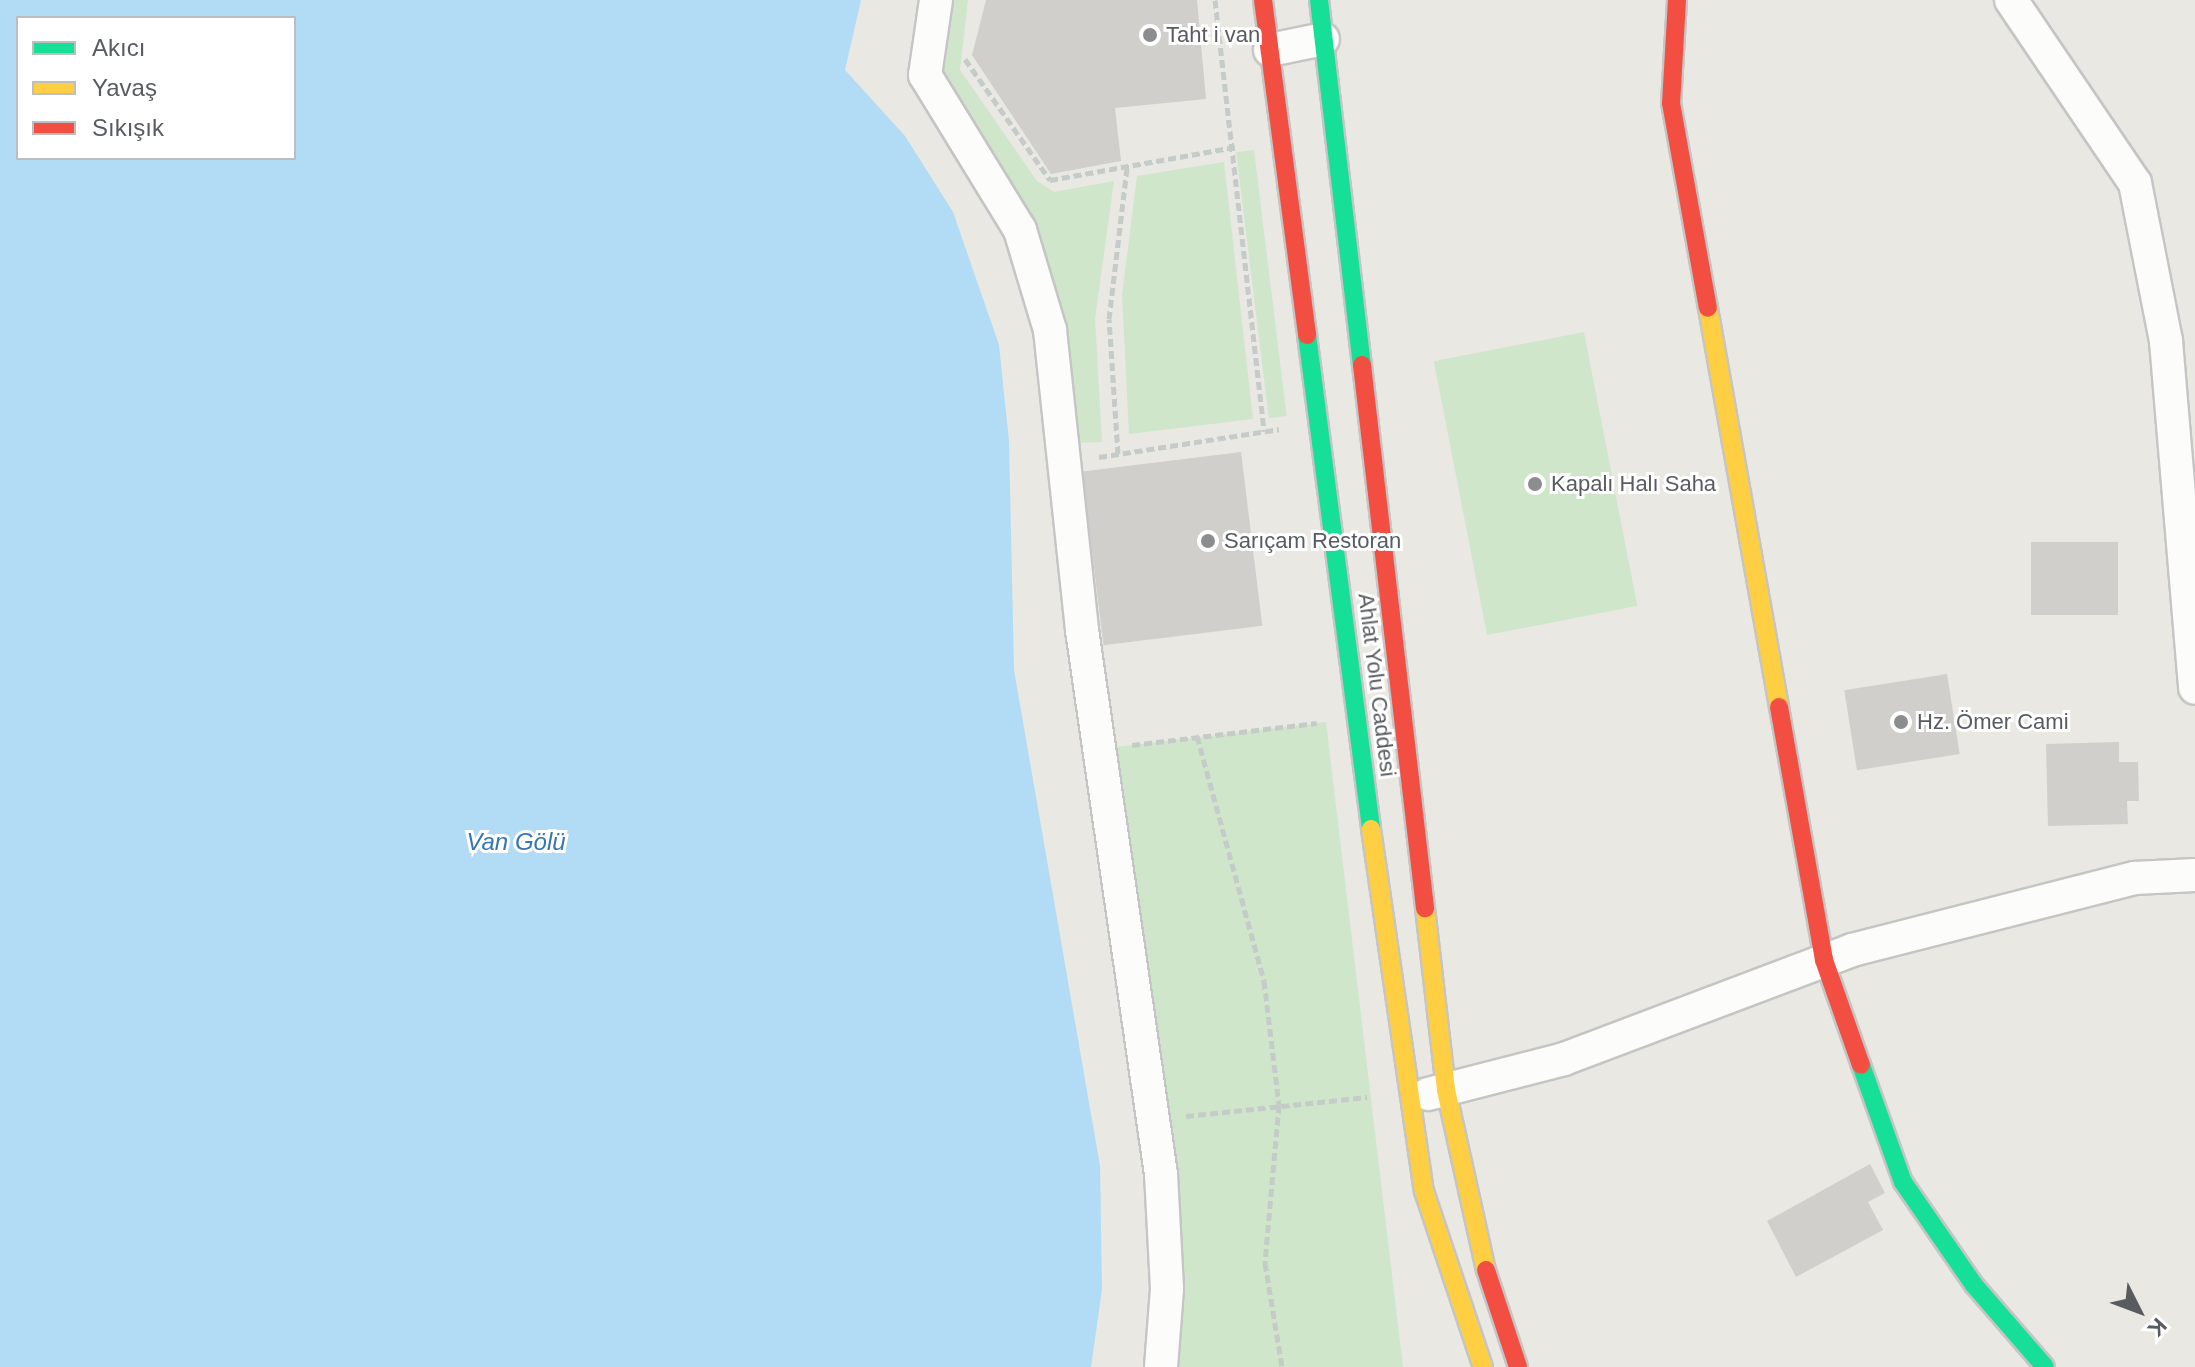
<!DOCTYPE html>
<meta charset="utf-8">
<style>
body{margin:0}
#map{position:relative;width:2195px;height:1367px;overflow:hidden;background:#e9e8e2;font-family:Arial,sans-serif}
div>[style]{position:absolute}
.green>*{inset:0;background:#cfe6cb;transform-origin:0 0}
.water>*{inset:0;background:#b2dbf6}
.building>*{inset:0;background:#d0cfcc;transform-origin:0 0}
.path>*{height:5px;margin-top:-2.5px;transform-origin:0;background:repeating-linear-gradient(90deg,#c5cbc8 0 8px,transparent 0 12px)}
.roads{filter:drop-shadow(2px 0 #c5c5c5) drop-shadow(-2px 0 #c5c5c5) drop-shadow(0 2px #c5c5c5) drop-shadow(0 -2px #c5c5c5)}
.street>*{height:32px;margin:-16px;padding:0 16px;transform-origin:16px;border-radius:16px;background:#fcfcfb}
.fast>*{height:18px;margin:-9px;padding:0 9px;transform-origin:9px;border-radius:9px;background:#16e098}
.slow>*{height:18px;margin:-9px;padding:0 9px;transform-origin:9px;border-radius:9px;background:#ffcf43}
.jam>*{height:18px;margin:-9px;padding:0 9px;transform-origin:9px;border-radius:9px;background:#f24e42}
.dots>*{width:22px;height:22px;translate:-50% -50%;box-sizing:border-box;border:4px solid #fff;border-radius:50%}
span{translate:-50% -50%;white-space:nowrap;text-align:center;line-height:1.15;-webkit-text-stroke:6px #fff;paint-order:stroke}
.poi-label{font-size:22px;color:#585c61}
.left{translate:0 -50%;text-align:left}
.street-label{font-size:22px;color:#585c61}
.water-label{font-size:24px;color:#3776b4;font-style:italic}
.legend{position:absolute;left:16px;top:16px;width:280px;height:144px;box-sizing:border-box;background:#fff;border:2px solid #bcbec0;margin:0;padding:10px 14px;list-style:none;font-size:24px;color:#585c61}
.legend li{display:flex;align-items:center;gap:16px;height:40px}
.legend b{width:40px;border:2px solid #bcbec0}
.north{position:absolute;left:2099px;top:1271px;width:80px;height:80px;-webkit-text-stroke:6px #fff;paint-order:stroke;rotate:132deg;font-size:22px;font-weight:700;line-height:32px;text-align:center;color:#585c61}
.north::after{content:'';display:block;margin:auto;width:28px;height:36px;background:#585c61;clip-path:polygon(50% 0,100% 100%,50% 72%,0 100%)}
</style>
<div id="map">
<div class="green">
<div style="clip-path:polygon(953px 0,968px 0,960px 70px,1037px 181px,1054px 192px,1114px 181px,1095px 319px,1102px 442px,1074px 443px,1029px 209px,941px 71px)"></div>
<div style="left:1254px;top:150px;width:268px;height:18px;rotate:83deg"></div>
<div style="clip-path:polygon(1224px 162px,1253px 419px,1129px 434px,1122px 295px,1137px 176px)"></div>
<div style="left:1584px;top:332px;width:279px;height:153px;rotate:79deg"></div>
<div style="clip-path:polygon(1326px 722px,1403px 1367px,1161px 1367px,1167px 1289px,1099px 749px)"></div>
</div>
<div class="water">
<div style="clip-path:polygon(evenodd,0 0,861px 0,845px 70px,905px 136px,953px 212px,999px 345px,1009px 441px,1014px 670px,1100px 1166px,1102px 1289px,1091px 1367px,0 1367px,0 0,18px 18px,294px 18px,294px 158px,18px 158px,18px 18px)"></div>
</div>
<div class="building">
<div style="clip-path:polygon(986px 0,1197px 0,1206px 99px,1115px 108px,1121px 161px,1051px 174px,972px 55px)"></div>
<div style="left:1241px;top:452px;width:175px;height:160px;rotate:83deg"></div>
<div style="left:2118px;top:542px;width:73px;height:87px;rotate:90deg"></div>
<div style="left:1947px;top:674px;width:81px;height:104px;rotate:81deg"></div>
<div style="clip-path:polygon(2119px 742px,2119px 762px,2138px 762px,2139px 801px,2127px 801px,2128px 824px,2048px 826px,2046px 744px)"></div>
<div style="clip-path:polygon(1870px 1164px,1885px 1193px,1868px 1202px,1883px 1230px,1796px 1277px,1767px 1221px)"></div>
</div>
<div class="path">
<div style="left:1215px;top:0;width:434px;rotate:83.5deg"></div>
<div style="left:965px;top:59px;width:148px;rotate:54.9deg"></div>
<div style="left:1050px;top:180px;width:188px;rotate:-10.1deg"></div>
<div style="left:1118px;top:454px;width:135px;rotate:-93.8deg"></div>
<div style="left:1109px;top:319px;width:153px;rotate:-83.2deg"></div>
<div style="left:1099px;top:457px;width:182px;rotate:-8.8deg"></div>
<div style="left:1197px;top:736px;width:254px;rotate:74.7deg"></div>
<div style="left:1264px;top:981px;width:125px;rotate:83.1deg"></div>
<div style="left:1279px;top:1105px;width:159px;rotate:95.1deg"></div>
<div style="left:1265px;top:1263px;width:105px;rotate:80.7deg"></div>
<div style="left:1132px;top:745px;width:186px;rotate:-6.8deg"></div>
<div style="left:1186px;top:1116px;width:182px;rotate:-6deg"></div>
</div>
<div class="roads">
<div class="street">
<div style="left:936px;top:0;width:76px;rotate:98.3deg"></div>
<div style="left:925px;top:75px;width:182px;rotate:58.5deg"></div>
<div style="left:1020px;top:230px;width:104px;rotate:73.3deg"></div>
<div style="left:1050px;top:330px;width:302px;rotate:83.9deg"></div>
<div style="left:1082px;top:630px;width:550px;rotate:81.74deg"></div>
<div style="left:1161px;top:1174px;width:115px;rotate:87deg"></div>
<div style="left:1167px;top:1289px;width:78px;rotate:94.4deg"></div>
<div style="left:2011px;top:0;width:221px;rotate:55.9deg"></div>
<div style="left:2135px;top:183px;width:161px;rotate:78.9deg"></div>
<div style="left:2166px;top:341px;width:348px;rotate:85.2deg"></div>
<div style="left:1270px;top:50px;width:54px;rotate:-11.7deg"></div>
<div style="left:1428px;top:1094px;width:140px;rotate:-14.4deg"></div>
<div style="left:1564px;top:1059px;width:308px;rotate:-20.7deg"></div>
<div style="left:1852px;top:950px;width:292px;rotate:-14.3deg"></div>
<div style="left:2135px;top:878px;width:60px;rotate:-2.9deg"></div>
</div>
<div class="fast">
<div style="left:1319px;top:0;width:368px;rotate:83.3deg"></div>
<div style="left:1307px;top:335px;width:498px;rotate:82.6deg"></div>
<div style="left:1861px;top:1065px;width:124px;rotate:70.3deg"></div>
<div style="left:1903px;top:1182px;width:125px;rotate:55.4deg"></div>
<div style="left:1974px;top:1285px;width:108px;rotate:49.1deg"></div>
</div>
<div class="slow">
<div style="left:1708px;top:308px;width:405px;rotate:79.9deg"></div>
<div style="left:1371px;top:829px;width:366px;rotate:81.7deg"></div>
<div style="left:1424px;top:1191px;width:186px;rotate:71.5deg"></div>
<div style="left:1425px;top:908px;width:183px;rotate:83.4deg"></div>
<div style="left:1446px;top:1090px;width:184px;rotate:77.5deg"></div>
</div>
<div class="jam">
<div style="left:1263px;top:0;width:338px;rotate:82.5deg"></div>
<div style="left:1677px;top:0;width:103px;rotate:93.3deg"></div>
<div style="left:1671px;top:103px;width:208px;rotate:79.8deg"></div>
<div style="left:1362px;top:365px;width:547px;rotate:83.38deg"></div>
<div style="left:1779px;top:707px;width:257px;rotate:79.9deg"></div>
<div style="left:1824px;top:960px;width:111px;rotate:70.6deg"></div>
<div style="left:1486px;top:1270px;width:102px;rotate:71.7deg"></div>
</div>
</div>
<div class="dots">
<div style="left:1150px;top:35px;background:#8b8d8e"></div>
<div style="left:1535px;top:484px;background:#8b8d8e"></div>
<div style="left:1208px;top:541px;background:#8b8d8e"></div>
<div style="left:1901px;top:722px;background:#8b8d8e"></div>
</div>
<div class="poi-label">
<span class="left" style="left:1166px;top:35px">Taht i van</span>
<span class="left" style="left:1551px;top:484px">Kapalı Halı Saha</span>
<span class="left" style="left:1224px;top:541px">Sarıçam Restoran</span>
<span class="left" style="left:1917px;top:722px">Hz. Ömer Cami</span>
</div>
<div class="street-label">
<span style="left:1377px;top:685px;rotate:83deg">Ahlat Yolu Caddesi</span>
</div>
<div class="water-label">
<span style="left:516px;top:842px">Van Gölü</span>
</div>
<ul class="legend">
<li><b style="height:10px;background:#16e098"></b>Akıcı</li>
<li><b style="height:10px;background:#ffcf43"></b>Yavaş</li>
<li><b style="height:10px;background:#f24e42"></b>Sıkışık</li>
</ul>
<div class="north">K</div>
</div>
